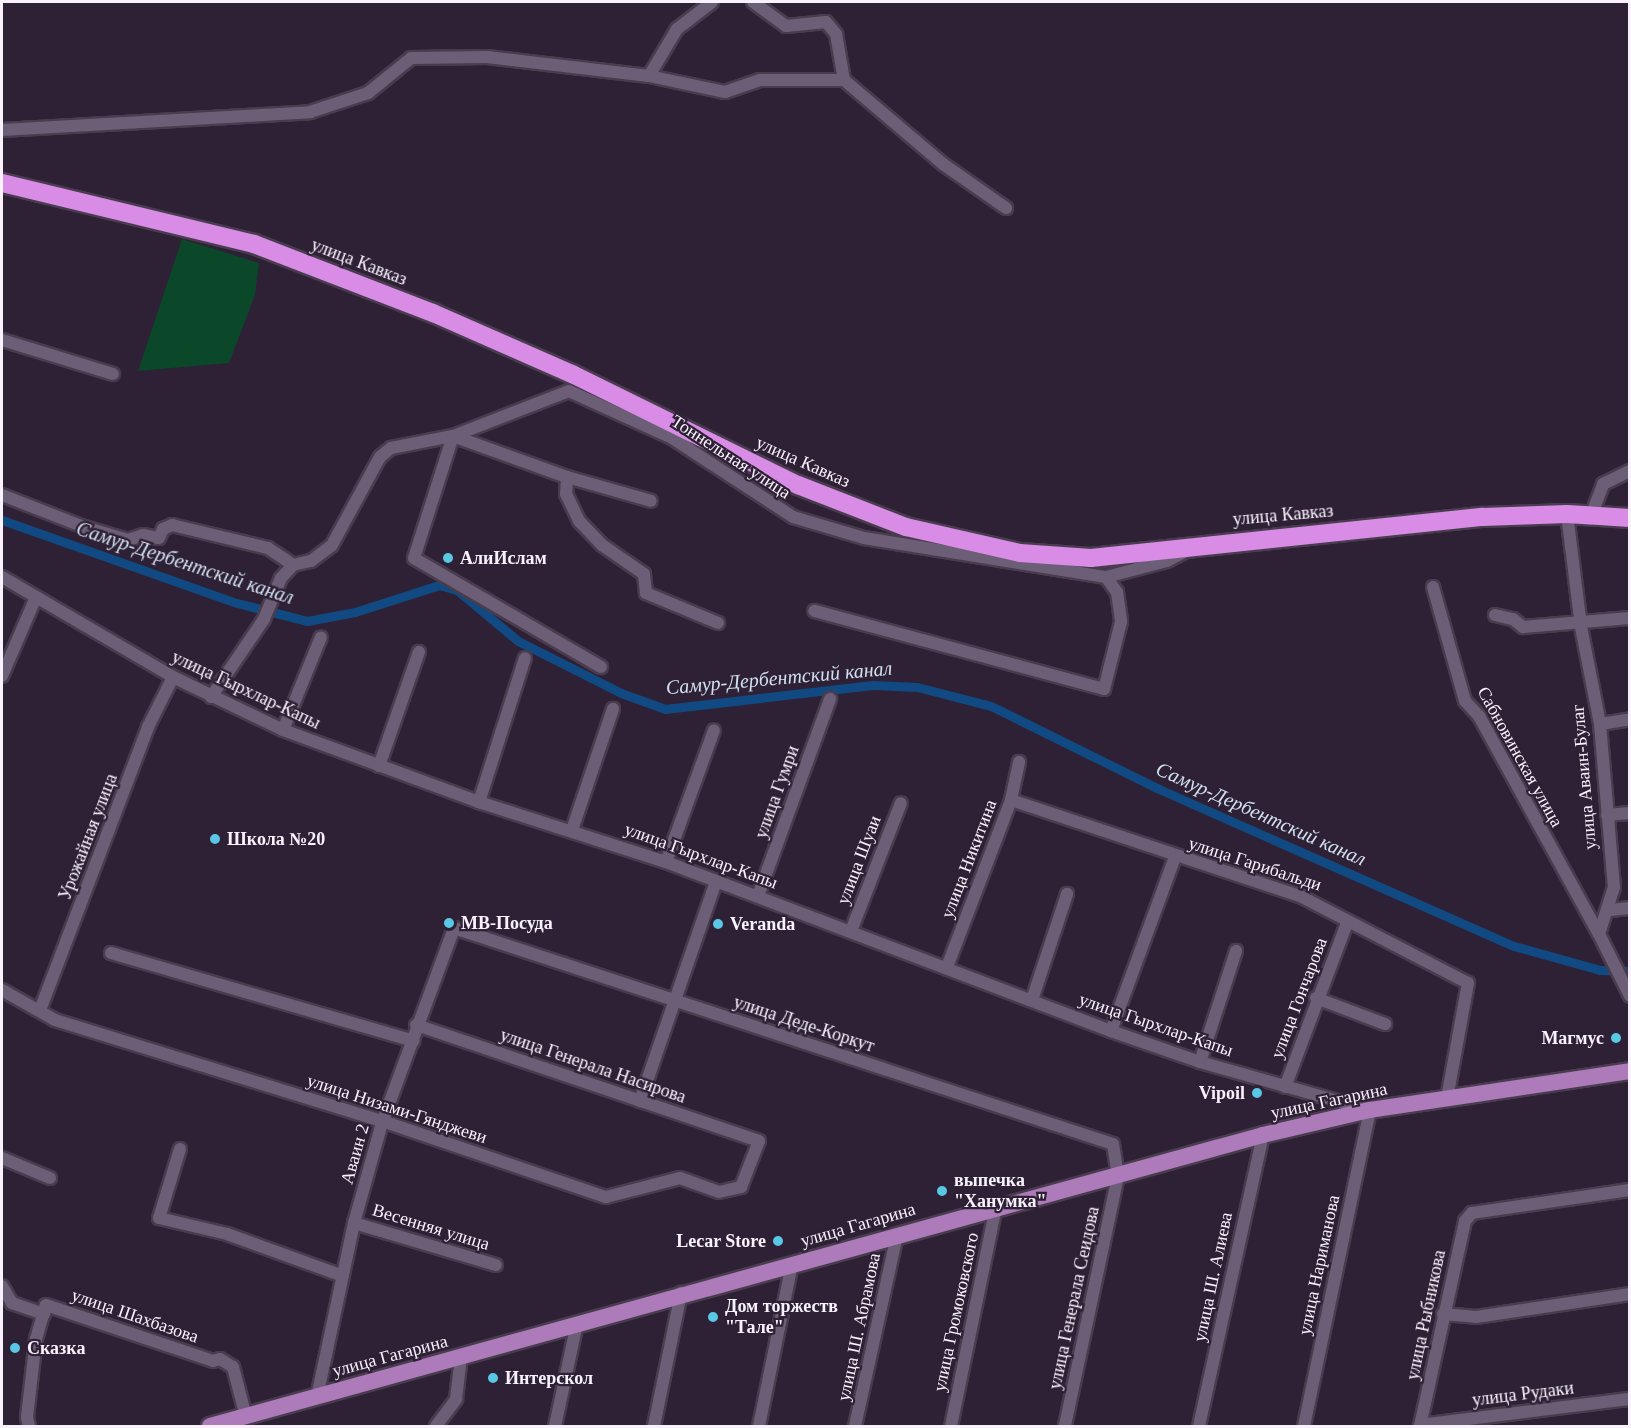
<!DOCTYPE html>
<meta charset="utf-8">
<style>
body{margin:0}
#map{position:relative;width:1631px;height:1428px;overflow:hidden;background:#2e2035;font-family:"Times New Roman",serif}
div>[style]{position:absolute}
.green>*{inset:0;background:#0b4729}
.canal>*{height:9px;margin:-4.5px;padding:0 4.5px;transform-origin:4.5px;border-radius:4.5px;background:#114a82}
.roads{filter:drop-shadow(2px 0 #483c4e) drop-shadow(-2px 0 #483c4e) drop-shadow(0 2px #483c4e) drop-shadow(0 -2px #483c4e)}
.minor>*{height:12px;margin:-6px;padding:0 6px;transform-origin:6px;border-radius:6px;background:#6d5e77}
.major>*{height:16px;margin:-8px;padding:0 8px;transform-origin:8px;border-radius:8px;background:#ad7aba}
.highway>*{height:18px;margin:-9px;padding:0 9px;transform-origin:9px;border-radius:9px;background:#d88ce6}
.dots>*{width:16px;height:16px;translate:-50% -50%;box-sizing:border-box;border:3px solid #2e2035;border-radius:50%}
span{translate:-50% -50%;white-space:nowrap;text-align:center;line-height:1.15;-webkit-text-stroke:4.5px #2e2035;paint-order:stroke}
.street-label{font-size:18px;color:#f9f2fd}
.poi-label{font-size:18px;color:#f9f2fd;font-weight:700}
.left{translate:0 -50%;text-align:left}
.right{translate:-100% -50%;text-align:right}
.water-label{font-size:20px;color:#d1e0f0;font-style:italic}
.frame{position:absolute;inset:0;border:3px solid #f9f2fd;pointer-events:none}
</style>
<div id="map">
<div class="green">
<div style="clip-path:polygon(182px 239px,259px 263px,255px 295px,229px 363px,138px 371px)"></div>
</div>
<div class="canal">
<div style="left:2px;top:520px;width:249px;rotate:19.5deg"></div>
<div style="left:237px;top:603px;width:72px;rotate:14.4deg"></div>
<div style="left:307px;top:621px;width:49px;rotate:-10.6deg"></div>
<div style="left:355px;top:612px;width:88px;rotate:-17.8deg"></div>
<div style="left:439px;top:585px;width:19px;rotate:16deg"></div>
<div style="left:457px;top:590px;width:80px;rotate:39.9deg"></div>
<div style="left:518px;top:641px;width:115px;rotate:26.8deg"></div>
<div style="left:621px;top:693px;width:47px;rotate:20deg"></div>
<div style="left:665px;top:709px;width:209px;rotate:-6.6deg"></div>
<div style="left:873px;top:685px;width:44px;rotate:2.6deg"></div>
<div style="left:917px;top:687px;width:76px;rotate:14.4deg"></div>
<div style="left:991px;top:706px;width:187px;rotate:26.3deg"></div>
<div style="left:1159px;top:789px;width:388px;rotate:23.9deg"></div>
<div style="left:1514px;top:946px;width:89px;rotate:15.6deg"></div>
<div style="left:1600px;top:970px;width:30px;rotate:2deg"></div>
</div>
<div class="roads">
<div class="minor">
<div style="left:753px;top:2px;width:41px;rotate:36deg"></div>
<div style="left:786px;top:26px;width:40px;rotate:-5.7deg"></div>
<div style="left:826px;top:22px;width:16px;rotate:50deg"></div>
<div style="left:836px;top:34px;width:47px;rotate:80.1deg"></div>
<div style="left:649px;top:76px;width:55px;rotate:-59.2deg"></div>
<div style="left:677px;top:29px;width:44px;rotate:-37.6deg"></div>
<div style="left:2px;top:130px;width:309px;rotate:-3.3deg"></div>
<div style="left:310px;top:112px;width:61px;rotate:-18.1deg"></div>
<div style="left:368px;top:93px;width:55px;rotate:-39.1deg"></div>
<div style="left:411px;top:58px;width:76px;rotate:-0.8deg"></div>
<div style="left:487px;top:57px;width:163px;rotate:6.7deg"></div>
<div style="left:649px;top:76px;width:78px;rotate:11.9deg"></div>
<div style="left:725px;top:92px;width:37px;rotate:-19deg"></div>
<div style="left:760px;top:80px;width:84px"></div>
<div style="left:844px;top:80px;width:130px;rotate:40.3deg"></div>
<div style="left:943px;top:164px;width:77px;rotate:34.9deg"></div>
<div style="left:2px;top:340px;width:116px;rotate:17deg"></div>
<div style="left:567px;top:477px;width:17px;rotate:93deg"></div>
<div style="left:566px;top:494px;width:30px;rotate:64deg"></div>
<div style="left:579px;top:521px;width:33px;rotate:46deg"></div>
<div style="left:602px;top:545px;width:51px;rotate:34.6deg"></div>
<div style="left:644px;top:574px;width:19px;rotate:84deg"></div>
<div style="left:646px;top:593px;width:78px;rotate:22.6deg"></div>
<div style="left:2px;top:495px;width:88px;rotate:21.3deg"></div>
<div style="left:84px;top:527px;width:46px;rotate:16.5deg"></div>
<div style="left:128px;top:540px;width:16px;rotate:-18deg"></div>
<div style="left:143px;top:535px;width:16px;rotate:11deg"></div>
<div style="left:159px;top:538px;width:10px;rotate:-66deg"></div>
<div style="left:163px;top:529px;width:10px;rotate:-24deg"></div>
<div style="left:172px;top:525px;width:99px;rotate:13.5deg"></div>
<div style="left:268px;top:548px;width:30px;rotate:34deg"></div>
<div style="left:1567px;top:514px;width:114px;rotate:82.9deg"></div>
<div style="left:1581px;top:627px;width:99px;rotate:78.9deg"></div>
<div style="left:1600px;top:724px;width:164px;rotate:85.1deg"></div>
<div style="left:1614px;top:887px;width:49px;rotate:107.7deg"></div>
<div style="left:1599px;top:934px;width:69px;rotate:63.4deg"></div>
<div style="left:1591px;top:516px;width:34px;rotate:-69deg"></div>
<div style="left:1603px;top:484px;width:30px;rotate:-26deg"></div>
<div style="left:2px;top:577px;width:198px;rotate:30.3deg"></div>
<div style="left:173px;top:677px;width:122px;rotate:25.7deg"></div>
<div style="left:283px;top:730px;width:209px;rotate:20.2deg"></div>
<div style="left:479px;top:802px;width:196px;rotate:17.8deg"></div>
<div style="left:666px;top:862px;width:476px;rotate:20.8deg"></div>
<div style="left:1111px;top:1031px;width:94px;rotate:19.2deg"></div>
<div style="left:1200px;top:1062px;width:177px;rotate:15.8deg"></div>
<div style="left:1370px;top:1110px;width:323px;rotate:101.8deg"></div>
<div style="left:1106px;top:577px;width:63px;rotate:-14.7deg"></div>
<div style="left:1167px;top:561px;width:19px;rotate:-28deg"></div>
<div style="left:1433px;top:587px;width:118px;rotate:74.3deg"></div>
<div style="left:1465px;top:701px;width:21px;rotate:47deg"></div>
<div style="left:1479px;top:716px;width:249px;rotate:61.2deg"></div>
<div style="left:1495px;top:615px;width:18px;rotate:13deg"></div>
<div style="left:1513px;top:619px;width:13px;rotate:39deg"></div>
<div style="left:1523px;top:627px;width:107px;rotate:-4.8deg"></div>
<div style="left:601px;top:667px;width:216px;rotate:-149.8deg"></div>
<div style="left:414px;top:558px;width:128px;rotate:-72.3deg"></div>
<div style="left:453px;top:436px;width:124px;rotate:-21.2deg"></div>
<div style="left:569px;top:391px;width:113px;rotate:24.5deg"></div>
<div style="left:672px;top:438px;width:145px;rotate:33.1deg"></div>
<div style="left:793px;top:517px;width:74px;rotate:16.5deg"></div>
<div style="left:864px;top:538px;width:245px;rotate:9.2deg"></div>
<div style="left:1106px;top:577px;width:19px;rotate:54deg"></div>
<div style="left:1117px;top:592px;width:30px;rotate:82deg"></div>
<div style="left:1121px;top:622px;width:69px;rotate:104.2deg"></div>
<div style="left:1104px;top:689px;width:300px;rotate:-164.9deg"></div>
<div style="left:2px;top:676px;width:86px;rotate:-66.7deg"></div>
<div style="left:211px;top:697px;width:94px;rotate:-55.8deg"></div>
<div style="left:264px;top:619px;width:44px;rotate:-67.5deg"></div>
<div style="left:281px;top:578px;width:18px;rotate:-47deg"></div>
<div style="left:293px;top:565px;width:18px;rotate:-13deg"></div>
<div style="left:311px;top:561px;width:26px;rotate:-37deg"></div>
<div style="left:332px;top:545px;width:100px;rotate:-61.4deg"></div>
<div style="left:380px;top:457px;width:14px;rotate:-39deg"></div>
<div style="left:391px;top:448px;width:63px;rotate:-11deg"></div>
<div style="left:453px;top:436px;width:121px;rotate:19.8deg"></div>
<div style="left:567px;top:477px;width:87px;rotate:15.9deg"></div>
<div style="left:1600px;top:724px;width:30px;rotate:-9deg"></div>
<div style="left:283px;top:730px;width:100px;rotate:-67.8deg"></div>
<div style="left:379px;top:766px;width:121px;rotate:-70.7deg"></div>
<div style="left:1011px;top:800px;width:305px;rotate:18.4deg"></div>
<div style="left:1300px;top:896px;width:189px;rotate:27.4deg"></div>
<div style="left:1468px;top:983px;width:117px;rotate:100.3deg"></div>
<div style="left:479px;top:802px;width:151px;rotate:-72.3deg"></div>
<div style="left:1607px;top:815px;width:23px;rotate:-5deg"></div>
<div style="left:572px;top:830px;width:128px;rotate:-71.3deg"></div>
<div style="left:666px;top:862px;width:140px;rotate:-70deg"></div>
<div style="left:758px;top:896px;width:210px;rotate:-69.9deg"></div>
<div style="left:1610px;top:910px;width:20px;rotate:-6deg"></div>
<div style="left:851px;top:931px;width:137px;rotate:-68.7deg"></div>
<div style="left:111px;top:953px;width:315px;rotate:16.2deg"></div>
<div style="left:947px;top:967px;width:179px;rotate:-69deg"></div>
<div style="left:1011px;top:800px;width:39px;rotate:-78deg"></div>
<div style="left:2px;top:990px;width:61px;rotate:29.5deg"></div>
<div style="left:55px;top:1020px;width:352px;rotate:17.2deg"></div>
<div style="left:391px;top:1124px;width:227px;rotate:18.8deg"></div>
<div style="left:606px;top:1197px;width:76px;rotate:-14.4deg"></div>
<div style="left:680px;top:1178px;width:41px;rotate:19.7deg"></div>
<div style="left:719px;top:1192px;width:23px;rotate:-13deg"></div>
<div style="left:741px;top:1187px;width:49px;rotate:-68.6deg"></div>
<div style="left:759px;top:1141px;width:362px;rotate:-161.3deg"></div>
<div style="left:1316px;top:998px;width:74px;rotate:20.6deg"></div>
<div style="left:1032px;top:1000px;width:112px;rotate:-71.7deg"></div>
<div style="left:40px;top:1010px;width:303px;rotate:-69.1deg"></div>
<div style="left:148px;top:727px;width:56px;rotate:-63.4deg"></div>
<div style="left:1111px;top:1031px;width:185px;rotate:-69.8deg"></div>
<div style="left:1200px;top:1062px;width:117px;rotate:-72deg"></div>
<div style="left:1285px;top:1087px;width:175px;rotate:-69.3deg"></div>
<div style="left:640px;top:1101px;width:233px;rotate:-70.9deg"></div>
<div style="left:180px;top:1149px;width:72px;rotate:106.9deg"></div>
<div style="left:159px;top:1218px;width:70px;rotate:13.2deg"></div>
<div style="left:227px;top:1234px;width:123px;rotate:19.9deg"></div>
<div style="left:2px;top:1158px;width:52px;rotate:22.6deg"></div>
<div style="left:354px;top:1223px;width:148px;rotate:16.5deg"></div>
<div style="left:2px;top:1286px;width:20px;rotate:60deg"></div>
<div style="left:12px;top:1303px;width:34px;rotate:19deg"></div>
<div style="left:1443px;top:1314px;width:33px;rotate:5deg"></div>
<div style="left:1476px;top:1317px;width:156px;rotate:-8.5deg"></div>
<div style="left:317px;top:1397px;width:178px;rotate:-78deg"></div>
<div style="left:354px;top:1223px;width:104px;rotate:-74.4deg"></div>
<div style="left:382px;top:1123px;width:208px;rotate:-69.7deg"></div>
<div style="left:454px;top:928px;width:693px;rotate:18.15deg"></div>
<div style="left:1113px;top:1144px;width:32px;rotate:81deg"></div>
<div style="left:1118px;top:1176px;width:256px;rotate:102deg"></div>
<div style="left:1420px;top:1425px;width:212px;rotate:-7.1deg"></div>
<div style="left:29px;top:1426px;width:9px;rotate:-103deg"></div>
<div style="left:27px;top:1417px;width:79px;rotate:-83.4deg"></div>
<div style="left:36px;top:1339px;width:35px;rotate:-74deg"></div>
<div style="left:46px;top:1305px;width:176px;rotate:18.5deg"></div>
<div style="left:213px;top:1361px;width:7px;rotate:-16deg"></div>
<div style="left:220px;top:1359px;width:15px;rotate:32deg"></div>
<div style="left:233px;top:1367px;width:52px;rotate:75.4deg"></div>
<div style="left:436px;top:1426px;width:34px;rotate:-53deg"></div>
<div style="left:456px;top:1399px;width:42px;rotate:-83.2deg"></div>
<div style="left:555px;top:1426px;width:105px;rotate:-77.9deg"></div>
<div style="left:654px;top:1426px;width:136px;rotate:-78.5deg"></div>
<div style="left:759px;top:1426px;width:165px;rotate:-78.5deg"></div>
<div style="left:855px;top:1426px;width:196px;rotate:-77.6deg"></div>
<div style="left:951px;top:1426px;width:225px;rotate:-78.4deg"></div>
<div style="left:1199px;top:1426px;width:298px;rotate:-77.6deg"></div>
<div style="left:1420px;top:1426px;width:210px;rotate:-77.6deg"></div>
<div style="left:1465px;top:1221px;width:11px;rotate:-49deg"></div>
<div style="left:1472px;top:1213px;width:160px;rotate:-8.3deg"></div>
</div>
<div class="major">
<div style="left:210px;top:1426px;width:1092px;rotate:-15.45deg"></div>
<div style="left:1263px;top:1135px;width:110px;rotate:-13.2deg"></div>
<div style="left:1370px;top:1110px;width:263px;rotate:-8.5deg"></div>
</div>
<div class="highway">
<div style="left:2px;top:183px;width:259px;rotate:13.6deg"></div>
<div style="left:254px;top:244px;width:192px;rotate:21.1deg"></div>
<div style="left:433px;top:313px;width:152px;rotate:23.7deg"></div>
<div style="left:572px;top:374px;width:252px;rotate:26.2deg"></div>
<div style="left:798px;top:485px;width:116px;rotate:21.3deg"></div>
<div style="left:906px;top:527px;width:117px;rotate:12.8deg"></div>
<div style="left:1020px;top:553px;width:71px;rotate:4deg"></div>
<div style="left:1091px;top:558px;width:394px;rotate:-6deg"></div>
<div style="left:1483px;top:517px;width:84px;rotate:-2deg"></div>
<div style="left:1567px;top:514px;width:63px;rotate:3.6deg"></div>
</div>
</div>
<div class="dots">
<div style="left:448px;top:558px;background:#59c8e5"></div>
<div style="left:215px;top:839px;background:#59c8e5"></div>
<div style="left:449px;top:923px;background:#59c8e5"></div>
<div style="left:718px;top:924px;background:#59c8e5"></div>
<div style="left:1616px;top:1038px;background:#59c8e5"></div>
<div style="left:1257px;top:1093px;background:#59c8e5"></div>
<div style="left:942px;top:1191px;background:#59c8e5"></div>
<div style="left:778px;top:1241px;background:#59c8e5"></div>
<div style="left:713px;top:1317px;background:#59c8e5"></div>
<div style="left:15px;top:1348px;background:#59c8e5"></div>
<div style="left:493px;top:1378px;background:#59c8e5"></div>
</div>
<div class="street-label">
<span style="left:359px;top:262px;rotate:21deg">улица Кавказ</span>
<span style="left:731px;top:457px;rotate:33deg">Тоннельная улица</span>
<span style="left:803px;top:462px;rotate:24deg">улица Кавказ</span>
<span style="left:1283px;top:515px;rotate:-5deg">улица Кавказ</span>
<span style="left:246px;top:690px;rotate:25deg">улица Гырхлар-Капы</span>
<span style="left:1520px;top:757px;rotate:61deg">Сабновинская улица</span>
<span style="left:1584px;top:777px;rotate:-95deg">улица Аваин-Булаг</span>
<span style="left:777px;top:792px;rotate:-70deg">улица Гумри</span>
<span style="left:88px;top:837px;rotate:-69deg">Урожайная улица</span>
<span style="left:701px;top:856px;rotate:20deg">улица Гырхлар-Капы</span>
<span style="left:969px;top:859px;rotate:-69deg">улица Никитина</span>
<span style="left:859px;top:860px;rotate:-69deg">улица Шуаи</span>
<span style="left:1255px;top:864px;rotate:18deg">улица Гарибальди</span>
<span style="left:1299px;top:998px;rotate:-69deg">улица Гончарова</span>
<span style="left:804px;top:1024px;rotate:18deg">улица Деде-Коркут</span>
<span style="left:1156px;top:1025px;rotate:19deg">улица Гырхлар-Капы</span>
<span style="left:593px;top:1066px;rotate:19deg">улица Генерала Насирова</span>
<span style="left:1329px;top:1101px;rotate:-12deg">улица Гагарина</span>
<span style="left:397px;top:1109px;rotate:18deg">улица Низами-Гянджеви</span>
<span style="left:355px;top:1154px;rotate:-74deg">Аваин 2</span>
<span style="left:858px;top:1225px;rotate:-16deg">улица Гагарина</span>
<span style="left:431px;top:1227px;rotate:17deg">Весенняя улица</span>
<span style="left:1319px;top:1265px;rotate:-78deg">улица Нариманова</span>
<span style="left:1213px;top:1277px;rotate:-78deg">улица Ш. Алиева</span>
<span style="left:1074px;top:1298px;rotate:-78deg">улица Генерала Сеидова</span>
<span style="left:956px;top:1312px;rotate:-78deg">улица Громоковского</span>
<span style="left:1426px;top:1315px;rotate:-78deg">улица Рыбникова</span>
<span style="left:135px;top:1316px;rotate:19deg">улица Шахбазова</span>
<span style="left:859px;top:1327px;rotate:-78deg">улица Ш. Абрамова</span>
<span style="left:390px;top:1356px;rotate:-15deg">улица Гагарина</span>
<span style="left:1523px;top:1394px;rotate:-7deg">улица Рудаки</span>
</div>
<div class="poi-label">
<span class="left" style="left:460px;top:558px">АлиИслам</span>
<span class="left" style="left:227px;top:839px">Школа №20</span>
<span class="left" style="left:461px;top:923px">МВ-Посуда</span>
<span class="left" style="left:730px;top:924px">Veranda</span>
<span class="right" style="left:1604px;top:1038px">Магмус</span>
<span class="right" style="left:1245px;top:1093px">Vipoil</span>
<span class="left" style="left:954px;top:1191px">выпечка<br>"Ханумка"</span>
<span class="right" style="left:766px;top:1241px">Lecar Store</span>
<span class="left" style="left:725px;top:1317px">Дом торжеств<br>"Тале"</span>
<span class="left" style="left:27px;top:1348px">Сказка</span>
<span class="left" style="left:505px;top:1378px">Интерскол</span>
</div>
<div class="water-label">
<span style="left:185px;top:563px;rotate:18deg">Самур-Дербентский канал</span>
<span style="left:779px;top:678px;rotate:-5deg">Самур-Дербентский канал</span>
<span style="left:1261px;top:814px;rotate:24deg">Самур-Дербентский канал</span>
</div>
<div class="frame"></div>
</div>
